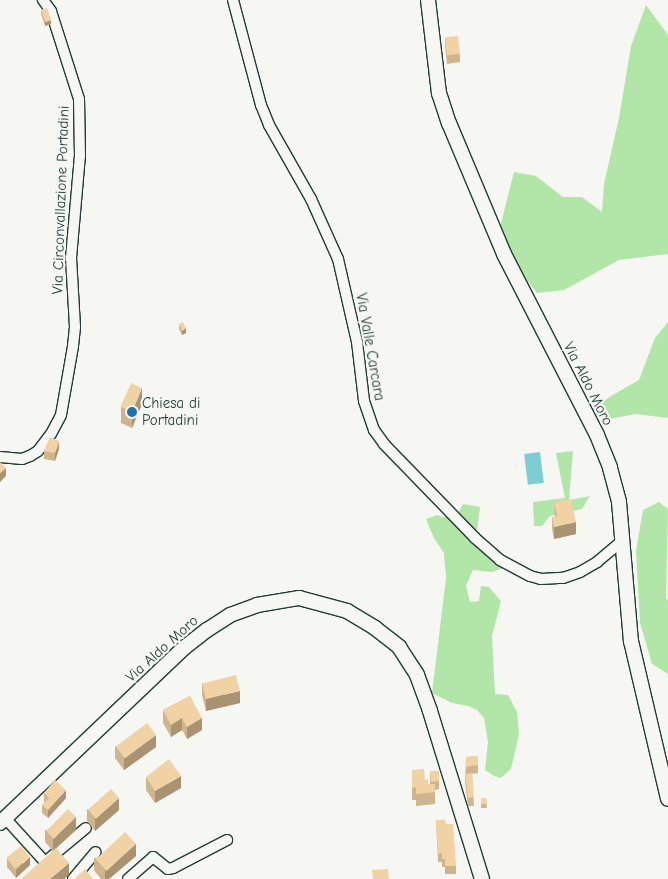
<!DOCTYPE html>
<style>
body{margin:0}
#map{position:relative;width:668px;height:879px;overflow:hidden;background:#f6f6f2;font-family:"Comic Neue",sans-serif}
div>[style]{position:absolute}
.green>*{inset:0;background:#b1e6a8}
.water>*{inset:0;background:#7dced3;transform-origin:0 0}
.roads{filter:drop-shadow(1px 0 #1f3d34) drop-shadow(-1px 0 #1f3d34) drop-shadow(0 1px #1f3d34) drop-shadow(0 -1px #1f3d34)}
.street>*{height:10px;margin:-5px;padding:0 5px;transform-origin:5px;border-radius:5px;background:#f6f6f2}
.secondary>*{height:14px;margin:-7px;padding:0 7px;transform-origin:7px;border-radius:7px;background:#f6f6f2}
.wall>*{inset:0;background:#cfb58d}
.shaded-wall>*{inset:0;background:#a99373}
.building>*{inset:0;background:#f1d2a4;transform-origin:0 0}
.dots>*{width:14px;height:14px;translate:-50% -50%;box-sizing:border-box;border:2px solid #f6f6f2;border-radius:50%}
span{translate:-50% -50%;white-space:nowrap;text-align:center;line-height:1.15;-webkit-text-stroke:4.5px #f6f6f2;paint-order:stroke}
.street-label{font-size:15px;color:#1f3d34}
.poi-label{font-size:15px;color:#1f3d34}
.left{translate:0 -50%;text-align:left}
</style>
<div id="map">
<div class="green">
<div style="clip-path:polygon(646px 5px,668px 35px,668px 254px,619px 260px,564px 290px,537px 293px,519px 270px,500px 227px,514px 172px,536px 176px,563px 197px,582px 197px,602px 212px,604px 184px,619px 118px,631px 46px)"></div>
<div style="clip-path:polygon(668px 322px,668px 418px,636px 414px,603px 420px,594px 413px,592px 407px,639px 380px,655px 338px)"></div>
<div style="clip-path:polygon(573px 451px,569px 500px,590px 496px,582px 509px,550px 516px,542px 526px,534px 526px,533px 502px,565px 498px,556px 453px)"></div>
<div style="clip-path:polygon(659px 502px,668px 509px,666px 598px,668px 601px,668px 674px,652px 664px,640px 623px,636px 551px,643px 510px)"></div>
<div style="clip-path:polygon(463px 504px,480px 507px,477px 532px,506px 558px,506px 567px,492px 572px,473px 570px,466px 586px,470px 602px,479px 601px,481px 586px,489px 587px,501px 601px,492px 636px,495px 694px,508px 695px,517px 712px,519px 734px,511px 769px,501px 778px,494px 776px,485px 770px,488px 742px,484px 718px,477px 710px,468px 706px,452px 703px,432px 693px,446px 578px,444px 553px,434px 538px,426px 519px,437px 515px,442px 517px,457px 515px)"></div>
</div>
<div class="water">
<div style="left:540px;top:452px;width:31px;height:16px;rotate:83deg"></div>
</div>
<div class="roads">
<div class="street">
<div style="left:233px;top:0;width:109px;rotate:75.1deg"></div>
<div style="left:261px;top:105px;width:22px;rotate:68deg"></div>
<div style="left:269px;top:125px;width:85px;rotate:60.4deg"></div>
<div style="left:311px;top:199px;width:66px;rotate:65.8deg"></div>
<div style="left:338px;top:259px;width:85px;rotate:77.1deg"></div>
<div style="left:357px;top:342px;width:59px;rotate:83.2deg"></div>
<div style="left:364px;top:401px;width:31px;rotate:71deg"></div>
<div style="left:374px;top:430px;width:17px;rotate:54deg"></div>
<div style="left:384px;top:444px;width:131px;rotate:45.9deg"></div>
<div style="left:475px;top:538px;width:33px;rotate:41deg"></div>
<div style="left:500px;top:560px;width:34px;rotate:28deg"></div>
<div style="left:530px;top:576px;width:11px;rotate:15deg"></div>
<div style="left:541px;top:579px;width:22px;rotate:-3deg"></div>
<div style="left:563px;top:578px;width:18px;rotate:-19deg"></div>
<div style="left:580px;top:572px;width:20px;rotate:-30deg"></div>
<div style="left:597px;top:562px;width:34px;rotate:-40deg"></div>
<div style="left:0;top:457px;width:22px;rotate:5deg"></div>
<div style="left:22px;top:459px;width:9px;rotate:-21deg"></div>
<div style="left:30px;top:456px;width:9px;rotate:-32deg"></div>
<div style="left:38px;top:451px;width:21px;rotate:-53deg"></div>
<div style="left:51px;top:434px;width:21px;rotate:-62deg"></div>
<div style="left:61px;top:415px;width:70px;rotate:-80.1deg"></div>
<div style="left:73px;top:346px;width:19px;rotate:-84deg"></div>
<div style="left:75px;top:327px;width:69px;rotate:-93.3deg"></div>
<div style="left:71px;top:258px;width:102px;rotate:-85deg"></div>
<div style="left:80px;top:156px;width:57px;rotate:-91deg"></div>
<div style="left:79px;top:99px;width:92px;rotate:-107.7deg"></div>
<div style="left:51px;top:11px;width:14px;rotate:-126deg"></div>
<div style="left:5px;top:818px;width:59px;rotate:47.7deg"></div>
<div style="left:45px;top:862px;width:53px;rotate:-39.7deg"></div>
<div style="left:73px;top:879px;width:35px;rotate:-50deg"></div>
<div style="left:128px;top:879px;width:33px;rotate:-41deg"></div>
<div style="left:153px;top:857px;width:19px;rotate:39deg"></div>
<div style="left:168px;top:869px;width:5px;rotate:-11deg"></div>
<div style="left:173px;top:868px;width:61px;rotate:-27.4deg"></div>
</div>
<div class="secondary">
<div style="left:428px;top:0;width:94px;rotate:83.3deg"></div>
<div style="left:439px;top:93px;width:32px;rotate:72deg"></div>
<div style="left:449px;top:123px;width:142px;rotate:67.2deg"></div>
<div style="left:504px;top:254px;width:203px;rotate:62.8deg"></div>
<div style="left:597px;top:435px;width:35px;rotate:68deg"></div>
<div style="left:610px;top:468px;width:35px;rotate:75deg"></div>
<div style="left:619px;top:502px;width:140px;rotate:85.1deg"></div>
<div style="left:631px;top:641px;width:162px;rotate:76.8deg"></div>
<div style="left:0;top:823px;width:255px;rotate:-43.6deg"></div>
<div style="left:185px;top:647px;width:28px;rotate:-38deg"></div>
<div style="left:207px;top:630px;width:27px;rotate:-33deg"></div>
<div style="left:230px;top:615px;width:29px;rotate:-20deg"></div>
<div style="left:257px;top:605px;width:43px;rotate:-9.5deg"></div>
<div style="left:299px;top:598px;width:50px;rotate:15.2deg"></div>
<div style="left:347px;top:611px;width:33px;rotate:31deg"></div>
<div style="left:375px;top:628px;width:31px;rotate:38deg"></div>
<div style="left:399px;top:647px;width:33px;rotate:57deg"></div>
<div style="left:417px;top:675px;width:38px;rotate:70deg"></div>
<div style="left:430px;top:711px;width:176px;rotate:72.8deg"></div>
</div>
</div>
<div class="wall">
<div style="clip-path:polygon(41px 10px,51px 24px,45px 26px,41px 14px)"></div>
<div style="clip-path:polygon(445px 38px,460px 54px,460px 62px,447px 64px,445px 46px)"></div>
<div style="clip-path:polygon(179px 324px,186px 333px,182px 335px,179px 329px)"></div>
<div style="clip-path:polygon(142px 404px,132px 428px,121px 423px,121px 407px)"></div>
<div style="clip-path:polygon(59px 449px,55px 461px,44px 459px,44px 451px)"></div>
<div style="clip-path:polygon(554px 502px,576px 534px,554px 539px,552px 529px,552px 517px,555px 517px)"></div>
<div style="clip-path:polygon(202px 683px,240px 703px,206px 711px,202px 695px)"></div>
<div style="clip-path:polygon(190px 696px,202px 730px,187px 739px,182px 730px,171px 737px,163px 723px,163px 710px)"></div>
<div style="clip-path:polygon(115px 746px,156px 747px,124px 770px,115px 758px)"></div>
<div style="clip-path:polygon(478px 756px,478px 773px,472px 774px,474px 806px,468px 806px,465px 782px,466px 757px)"></div>
<div style="clip-path:polygon(412px 770px,428px 784px,430px 784px,430px 771px,439px 781px,439px 789px,435px 790px,435px 804px,416px 806px,416px 800px,412px 800px)"></div>
<div style="clip-path:polygon(146px 777px,181px 788px,155px 803px,146px 790px)"></div>
<div style="clip-path:polygon(44px 793px,66px 798px,48px 818px,42px 813px,42px 805px,45px 802px,44px 801px)"></div>
<div style="clip-path:polygon(481px 798px,486px 798px,487px 808px,481px 808px)"></div>
<div style="clip-path:polygon(87px 809px,119px 810px,95px 831px,87px 821px)"></div>
<div style="clip-path:polygon(436px 820px,446px 824px,456px 866px,456px 874px,445px 874px,445px 867px,442px 867px,442px 862px,438px 862px)"></div>
<div style="clip-path:polygon(45px 830px,76px 830px,53px 851px,45px 842px)"></div>
<div style="clip-path:polygon(136px 856px,109px 879px,101px 879px,94px 870px,94px 858px)"></div>
<div style="clip-path:polygon(7px 859px,30px 865px,16px 878px,7px 867px)"></div>
</div>
<div class="shaded-wall">
<div style="clip-path:polygon(51px 20px,51px 24px,45px 26px,45px 22px)"></div>
<div style="clip-path:polygon(186px 328px,186px 333px,182px 335px,182px 331px)"></div>
<div style="clip-path:polygon(142px 388px,142px 404px,132px 428px,132px 412px)"></div>
<div style="clip-path:polygon(59px 441px,59px 449px,55px 461px,55px 453px)"></div>
<div style="clip-path:polygon(6px 468px,6px 476px,0 482px,0 473px)"></div>
<div style="clip-path:polygon(576px 522px,576px 534px,554px 539px,554px 527px)"></div>
<div style="clip-path:polygon(240px 691px,240px 703px,206px 711px,206px 699px)"></div>
<div style="clip-path:polygon(182px 718px,182px 730px,171px 737px,171px 725px)"></div>
<div style="clip-path:polygon(202px 718px,202px 730px,187px 739px,187px 727px)"></div>
<div style="clip-path:polygon(156px 735px,156px 747px,124px 770px,124px 758px)"></div>
<div style="clip-path:polygon(181px 776px,181px 788px,155px 803px,155px 791px)"></div>
<div style="clip-path:polygon(66px 790px,66px 798px,48px 818px,48px 810px)"></div>
<div style="clip-path:polygon(119px 798px,119px 810px,95px 831px,95px 819px)"></div>
<div style="clip-path:polygon(76px 817px,76px 830px,53px 851px,53px 839px)"></div>
<div style="clip-path:polygon(136px 844px,136px 856px,109px 879px,105px 879px,105px 871px)"></div>
<div style="clip-path:polygon(30px 857px,30px 865px,16px 878px,16px 870px)"></div>
<div style="clip-path:polygon(69px 863px,69px 875px,64px 879px,50px 879px)"></div>
</div>
<div class="building">
<div style="left:47px;top:8px;width:13px;height:6px;rotate:72deg"></div>
<div style="left:458px;top:36px;width:18px;height:13px;rotate:84deg"></div>
<div style="clip-path:polygon(183px 322px,186px 328px,182px 331px,179px 324px)"></div>
<div style="left:131px;top:383px;width:12px;height:26px;rotate:24deg"></div>
<div style="clip-path:polygon(50px 437px,59px 441px,55px 453px,44px 451px)"></div>
<div style="clip-path:polygon(0 462px,6px 468px,0 473px)"></div>
<div style="clip-path:polygon(571px 499px,576px 522px,554px 527px,552px 517px,557px 516px,554px 502px)"></div>
<div style="left:236px;top:675px;width:16px;height:35px;rotate:76deg"></div>
<div style="clip-path:polygon(190px 696px,202px 718px,187px 727px,182px 718px,171px 725px,163px 710px)"></div>
<div style="left:147px;top:723px;width:15px;height:39px;rotate:53deg"></div>
<div style="clip-path:polygon(478px 756px,478px 765px,466px 767px,466px 757px)"></div>
<div style="clip-path:polygon(169px 759px,181px 776px,155px 791px,146px 777px)"></div>
<div style="clip-path:polygon(424px 769px,425px 780px,428px 779px,428px 784px,435px 784px,435px 792px,416px 794px,416px 787px,412px 788px,412px 770px)"></div>
<div style="clip-path:polygon(430px 771px,439px 771px,439px 781px,431px 782px)"></div>
<div style="clip-path:polygon(472px 773px,474px 797px,468px 798px,465px 774px)"></div>
<div style="clip-path:polygon(55px 780px,66px 790px,48px 810px,42px 805px,49px 798px,44px 793px)"></div>
<div style="left:111px;top:789px;width:12px;height:31px;rotate:48deg"></div>
<div style="clip-path:polygon(481px 798px,486px 798px,487px 804px,481px 804px)"></div>
<div style="left:68px;top:809px;width:11px;height:31px;rotate:45deg"></div>
<div style="clip-path:polygon(436px 820px,445px 820px,446px 824px,453px 824px,456px 866px,445px 866px,445px 859px,442px 859px,442px 853px,438px 854px)"></div>
<div style="left:125px;top:832px;width:16px;height:40px;rotate:47deg"></div>
<div style="left:21px;top:846px;width:14px;height:19px;rotate:51deg"></div>
<div style="clip-path:polygon(56px 848px,69px 863px,50px 879px,21px 879px)"></div>
<div style="clip-path:polygon(85px 869px,93px 879px,74px 879px)"></div>
<div style="clip-path:polygon(388px 869px,389px 879px,373px 879px,372px 870px)"></div>
</div>
<div class="dots">
<div style="left:132px;top:412px;background:#1f6fb2"></div>
</div>
<div class="street-label">
<span style="left:61px;top:200px;rotate:-88deg">Via Circonvallazione Portadini</span>
<span style="left:370px;top:347px;rotate:80deg">Via Valle Carcara</span>
<span style="left:588px;top:384px;rotate:63deg">Via Aldo Moro</span>
<span style="left:162px;top:649px;rotate:-42deg">Via Aldo Moro</span>
</div>
<div class="poi-label">
<span class="left" style="left:142px;top:412px">Chiesa di<br>Portadini</span>
</div>
</div>
